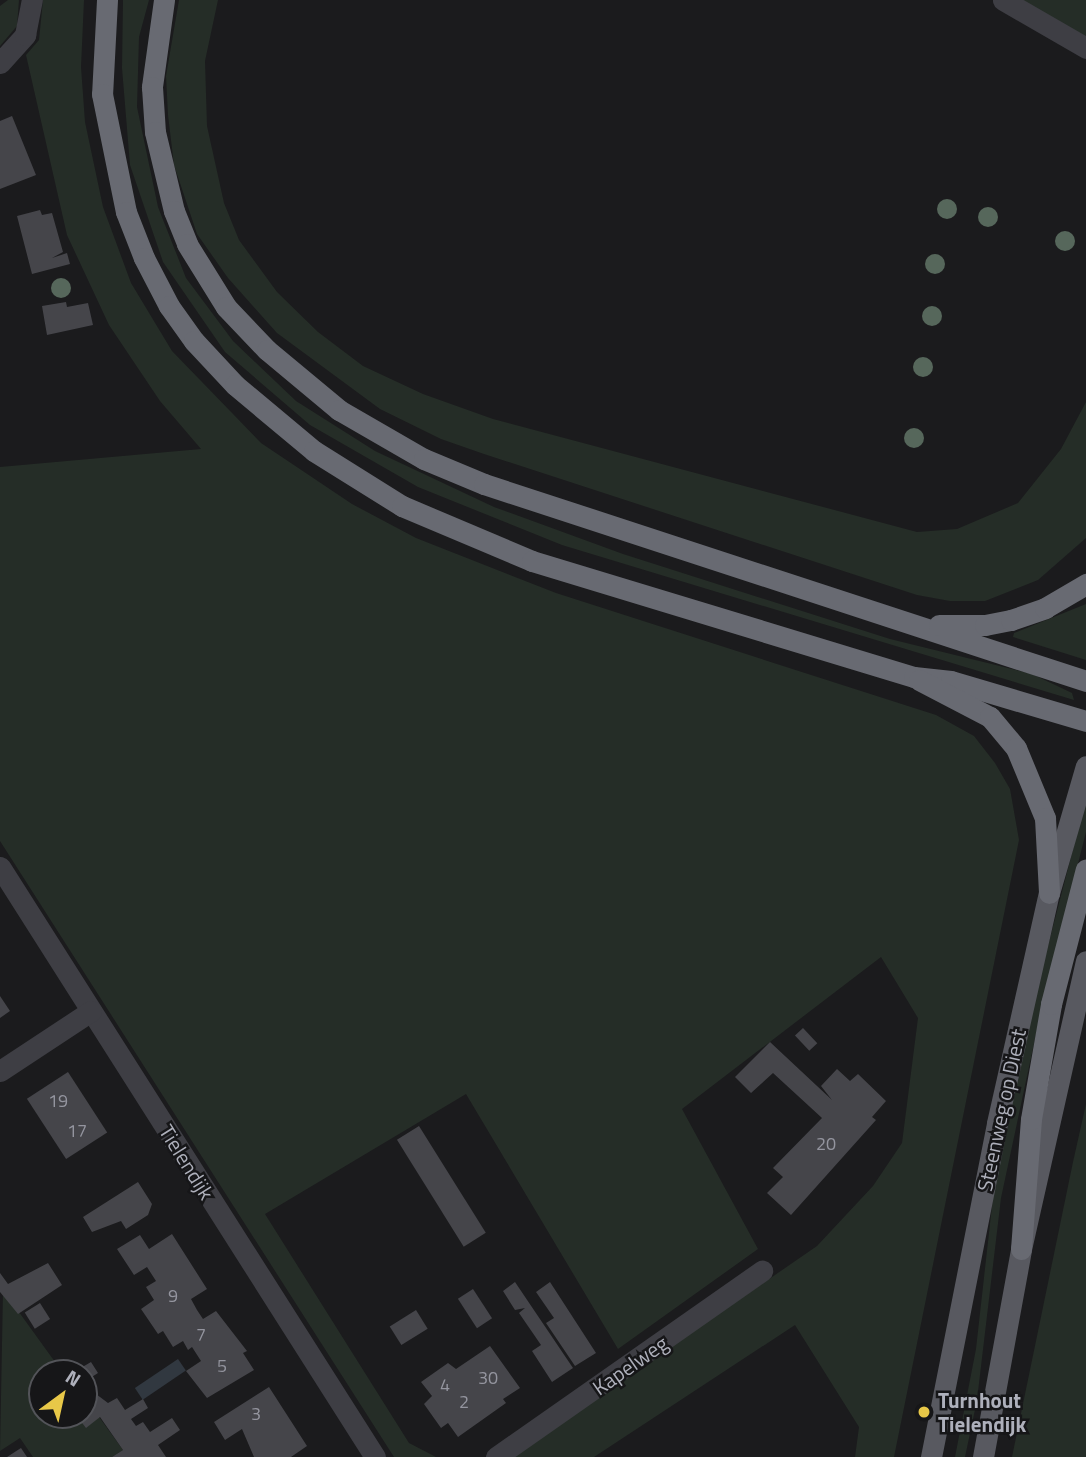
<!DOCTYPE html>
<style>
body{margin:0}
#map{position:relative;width:1086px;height:1457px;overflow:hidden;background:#1b1b1d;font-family:"Titillium Web",sans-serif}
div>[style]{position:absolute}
.green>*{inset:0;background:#252d27}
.water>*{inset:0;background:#313840;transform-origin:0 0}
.building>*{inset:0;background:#45454a;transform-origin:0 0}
.minor>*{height:21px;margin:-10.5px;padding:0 10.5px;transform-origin:10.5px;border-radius:10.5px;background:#3e3e44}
.major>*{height:21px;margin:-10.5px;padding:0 10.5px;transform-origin:10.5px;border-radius:10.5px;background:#585960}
.highway>*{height:21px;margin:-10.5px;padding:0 10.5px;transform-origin:10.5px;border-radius:10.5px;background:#686a72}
.trees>*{width:20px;height:20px;margin:-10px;border-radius:50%;background:#56675b}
.dots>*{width:19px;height:19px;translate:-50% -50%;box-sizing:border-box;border:4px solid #161618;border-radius:50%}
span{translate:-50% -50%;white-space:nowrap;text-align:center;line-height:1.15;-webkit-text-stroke:5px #161618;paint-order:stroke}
.number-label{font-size:18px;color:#94959f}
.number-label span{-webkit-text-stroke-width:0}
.street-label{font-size:21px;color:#aeb0bb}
.poi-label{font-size:21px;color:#aeb0bb;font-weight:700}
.left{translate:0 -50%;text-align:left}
.north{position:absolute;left:28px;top:1359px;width:70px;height:70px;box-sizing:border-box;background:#161618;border:2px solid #535459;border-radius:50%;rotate:33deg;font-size:19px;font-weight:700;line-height:28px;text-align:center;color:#aeb0bb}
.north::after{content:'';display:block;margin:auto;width:24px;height:32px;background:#e8c848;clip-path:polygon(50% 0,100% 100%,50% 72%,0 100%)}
</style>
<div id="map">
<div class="green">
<div style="clip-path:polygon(8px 0,19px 0,17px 26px,0 46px,0 6px)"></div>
<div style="clip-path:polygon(43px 0,84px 0,81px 67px,85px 122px,103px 207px,131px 283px,172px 351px,261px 443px,352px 504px,416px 538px,556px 593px,936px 715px,974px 736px,995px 763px,1010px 789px,1019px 840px,894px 1457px,855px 1457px,859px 1427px,795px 1325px,594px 1457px,511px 1457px,817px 1246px,873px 1186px,902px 1143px,918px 1018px,881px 957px,682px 1109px,758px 1249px,618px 1349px,466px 1094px,265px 1214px,409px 1443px,436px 1457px,394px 1457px,0 841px,0 467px,201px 449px,160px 401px,109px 325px,67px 235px,26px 55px,39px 40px)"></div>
<div style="clip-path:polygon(123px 0,149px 0,139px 37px,137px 107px,158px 207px,186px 278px,233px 341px,296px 401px,375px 451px,494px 507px,623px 554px,890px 639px,1032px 674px,1072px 693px,1074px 700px,562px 545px,418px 487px,310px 425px,225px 352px,163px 262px,130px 165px,122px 68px)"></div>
<div style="clip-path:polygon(179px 0,218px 0,205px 61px,207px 126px,224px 203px,239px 240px,277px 292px,318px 332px,363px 366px,423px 394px,493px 419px,917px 532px,957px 529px,1018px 503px,1061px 449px,1086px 402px,1086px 538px,1038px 580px,985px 601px,950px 601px,917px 595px,484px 454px,441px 439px,380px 409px,277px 333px,228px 278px,197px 234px,174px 165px,168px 115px,166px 76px)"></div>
<div style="clip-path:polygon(1016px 0,1086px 0,1086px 39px)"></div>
<div style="clip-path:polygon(1086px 604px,1086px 660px,1013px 637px,1014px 633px)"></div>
<div style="clip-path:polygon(1086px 799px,1086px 832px,1042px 1006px,1001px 1198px,977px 1400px,965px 1457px,955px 1457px,976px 1349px,993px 1197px,1033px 1004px)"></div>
<div style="clip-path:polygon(1086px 1104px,1086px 1457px,1012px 1457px,1073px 1162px)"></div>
<div style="clip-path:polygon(3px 1290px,63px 1373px,42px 1373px,42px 1415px,84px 1415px,86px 1399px,123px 1450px,112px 1457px,33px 1457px,20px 1438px,0 1451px)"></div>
</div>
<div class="water">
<div style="left:178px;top:1359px;width:14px;height:52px;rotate:56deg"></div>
</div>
<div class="building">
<div style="clip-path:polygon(12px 116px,36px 175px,0 189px,0 121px)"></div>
<div style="clip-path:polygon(40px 210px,42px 215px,52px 213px,63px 252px,52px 258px,67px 253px,70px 264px,32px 274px,17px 216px)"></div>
<div style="clip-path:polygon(66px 302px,67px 307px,88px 303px,93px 325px,47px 335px,42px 306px)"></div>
<div style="clip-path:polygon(0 996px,10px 1011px,0 1018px)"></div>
<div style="left:803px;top:1028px;width:21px;height:11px;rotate:47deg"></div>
<div style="clip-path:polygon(770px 1042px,832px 1100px,821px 1086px,837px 1069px,850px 1081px,858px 1074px,886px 1101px,872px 1117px,876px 1120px,791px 1215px,767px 1193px,783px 1177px,773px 1168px,822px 1118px,773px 1073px,751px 1093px,735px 1077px)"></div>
<div style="left:68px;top:1072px;width:72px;height:49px;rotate:57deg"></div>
<div style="left:419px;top:1126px;width:126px;height:26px;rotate:58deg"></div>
<div style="clip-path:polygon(138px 1182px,152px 1204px,148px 1215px,126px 1229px,121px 1221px,92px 1232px,83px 1217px)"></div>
<div style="clip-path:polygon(172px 1234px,207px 1289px,191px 1299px,197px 1310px,203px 1319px,216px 1311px,247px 1351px,243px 1353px,254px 1370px,207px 1398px,186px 1371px,201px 1361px,192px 1347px,188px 1350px,183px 1341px,173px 1347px,163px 1331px,158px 1334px,141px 1309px,154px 1300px,146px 1287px,156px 1281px,147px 1267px,134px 1275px,117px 1249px,140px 1235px,149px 1249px)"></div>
<div style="clip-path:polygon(48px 1263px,62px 1285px,18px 1314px,0 1292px,0 1273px,8px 1284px)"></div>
<div style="clip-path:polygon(515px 1282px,573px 1368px,552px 1382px,532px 1351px,541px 1345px,519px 1313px,525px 1308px,515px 1310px,503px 1291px)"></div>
<div style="clip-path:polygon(550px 1282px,596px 1353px,575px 1366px,546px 1323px,554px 1318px,536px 1292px)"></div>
<div style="left:473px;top:1289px;width:35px;height:18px;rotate:57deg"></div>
<div style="left:40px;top:1303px;width:19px;height:18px;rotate:58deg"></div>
<div style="left:416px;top:1310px;width:22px;height:31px;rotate:58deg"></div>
<div style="clip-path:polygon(490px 1346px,520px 1388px,503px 1399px,506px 1403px,458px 1437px,448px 1423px,441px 1428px,424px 1404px,432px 1396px,421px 1382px,448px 1363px,456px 1369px)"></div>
<div style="clip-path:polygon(91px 1362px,98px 1373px,84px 1382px,84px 1373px,62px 1371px,75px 1363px,79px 1369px)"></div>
<div style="clip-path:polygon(269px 1387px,307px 1446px,291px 1457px,254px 1457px,242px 1429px,225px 1440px,214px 1422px)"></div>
<div style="clip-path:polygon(96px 1394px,108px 1403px,117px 1398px,125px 1410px,143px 1399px,148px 1408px,131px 1419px,136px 1426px,143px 1422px,150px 1432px,172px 1418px,180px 1430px,158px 1445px,166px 1457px,112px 1457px,123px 1450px,100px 1417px,86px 1428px,76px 1415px,84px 1415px,84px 1401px)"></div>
<div style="clip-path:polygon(21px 1448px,27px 1457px,7px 1457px)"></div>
</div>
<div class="minor">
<div style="left:1003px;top:0;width:96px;rotate:30deg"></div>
<div style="left:0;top:63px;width:38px;rotate:-48deg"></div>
<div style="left:25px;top:35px;width:36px;rotate:-79deg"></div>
<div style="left:0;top:867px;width:699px;rotate:57.56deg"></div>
<div style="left:0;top:1071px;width:109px;rotate:-33.4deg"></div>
<div style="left:496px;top:1457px;width:325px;rotate:-35deg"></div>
</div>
<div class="major">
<div style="left:931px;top:1457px;width:340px;rotate:-78.8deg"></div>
<div style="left:997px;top:1123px;width:236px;rotate:-77.3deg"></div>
<div style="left:1049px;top:893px;width:132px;rotate:-73.8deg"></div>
<div style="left:983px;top:1457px;width:211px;rotate:-79.6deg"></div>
<div style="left:1021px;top:1249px;width:295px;rotate:-77.3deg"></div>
</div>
<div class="highway">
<div style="left:107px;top:0;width:94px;rotate:93deg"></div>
<div style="left:102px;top:94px;width:120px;rotate:78.5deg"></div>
<div style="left:126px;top:212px;width:49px;rotate:68.6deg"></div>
<div style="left:144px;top:258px;width:54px;rotate:62.5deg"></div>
<div style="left:169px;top:306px;width:43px;rotate:54.5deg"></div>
<div style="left:194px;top:341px;width:60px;rotate:47deg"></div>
<div style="left:235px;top:385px;width:103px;rotate:39.9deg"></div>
<div style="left:314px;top:451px;width:104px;rotate:32deg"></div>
<div style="left:402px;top:506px;width:141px;rotate:22.9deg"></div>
<div style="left:532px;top:561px;width:399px;rotate:16.9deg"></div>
<div style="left:914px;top:677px;width:37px;rotate:6deg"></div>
<div style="left:951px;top:681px;width:141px;rotate:16.5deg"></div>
<div style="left:164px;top:0;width:88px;rotate:97.9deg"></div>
<div style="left:152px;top:87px;width:45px;rotate:86.2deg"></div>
<div style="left:155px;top:132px;width:81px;rotate:76.5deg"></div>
<div style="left:174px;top:211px;width:35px;rotate:68deg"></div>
<div style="left:187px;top:244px;width:74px;rotate:58.2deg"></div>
<div style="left:226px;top:307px;width:59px;rotate:46.4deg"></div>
<div style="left:267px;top:350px;width:94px;rotate:39.8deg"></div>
<div style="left:339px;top:410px;width:98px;rotate:30deg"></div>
<div style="left:424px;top:459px;width:65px;rotate:22.6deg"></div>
<div style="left:484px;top:484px;width:633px;rotate:18.12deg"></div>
<div style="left:939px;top:625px;width:46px"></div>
<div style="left:985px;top:625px;width:26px;rotate:-11deg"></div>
<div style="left:1011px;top:620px;width:36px;rotate:-19deg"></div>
<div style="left:1045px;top:608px;width:48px;rotate:-30.3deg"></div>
<div style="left:919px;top:680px;width:80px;rotate:27.5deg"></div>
<div style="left:990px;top:717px;width:40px;rotate:50deg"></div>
<div style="left:1016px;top:748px;width:76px;rotate:67.5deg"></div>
<div style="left:1045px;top:818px;width:75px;rotate:86.9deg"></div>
<div style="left:1021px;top:1249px;width:130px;rotate:-85.6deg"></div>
<div style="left:1031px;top:1119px;width:117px;rotate:-80.1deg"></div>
<div style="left:1051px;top:1004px;width:139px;rotate:-75.5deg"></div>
</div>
<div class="trees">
<div style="left:947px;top:209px"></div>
<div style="left:988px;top:217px"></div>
<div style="left:1065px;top:241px"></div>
<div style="left:935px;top:264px"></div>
<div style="left:61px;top:288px"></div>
<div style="left:932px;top:316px"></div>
<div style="left:923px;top:367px"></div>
<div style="left:914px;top:438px"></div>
</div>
<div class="dots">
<div style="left:924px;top:1412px;background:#e8c848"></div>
</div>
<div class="number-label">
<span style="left:58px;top:1101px">19</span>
<span style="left:77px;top:1131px">17</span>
<span style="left:826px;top:1144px">20</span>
<span style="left:173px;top:1296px">9</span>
<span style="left:201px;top:1335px">7</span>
<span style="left:222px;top:1366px">5</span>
<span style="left:488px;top:1378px">30</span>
<span style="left:445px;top:1385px">4</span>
<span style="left:464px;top:1402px">2</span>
<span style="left:256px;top:1414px">3</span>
</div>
<div class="street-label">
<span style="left:1001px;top:1110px;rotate:-78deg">Steenweg op Diest</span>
<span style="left:187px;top:1162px;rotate:58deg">Tielendijk</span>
<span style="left:630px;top:1365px;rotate:-35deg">Kapelweg</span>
</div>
<div class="poi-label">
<span class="left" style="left:938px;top:1412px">Turnhout<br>Tielendijk</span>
</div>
<div class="north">N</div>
</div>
